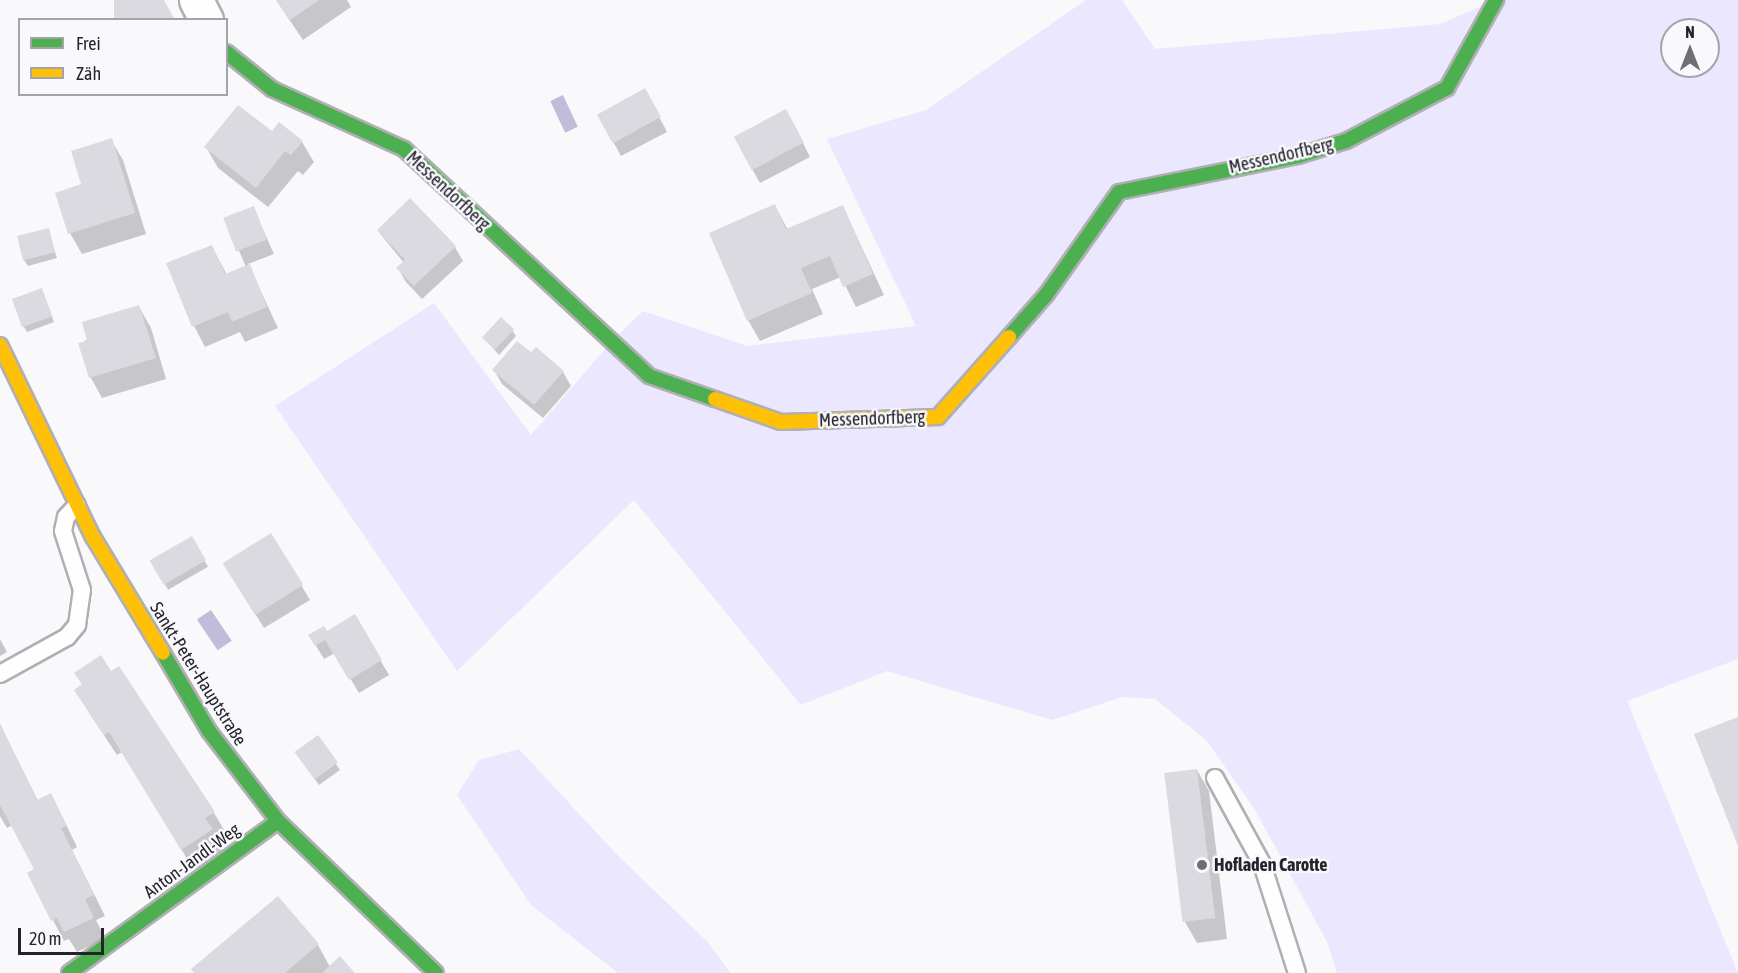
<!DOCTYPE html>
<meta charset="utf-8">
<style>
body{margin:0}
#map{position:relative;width:1738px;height:973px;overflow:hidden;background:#f9f9fc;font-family:"Asap Condensed",sans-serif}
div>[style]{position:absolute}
.green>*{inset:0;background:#eae7fe}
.water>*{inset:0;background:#c0bcda;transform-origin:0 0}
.shadow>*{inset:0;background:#0003;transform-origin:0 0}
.building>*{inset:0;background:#dbdae0;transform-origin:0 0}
.roads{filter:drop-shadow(2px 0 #b0afb4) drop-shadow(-2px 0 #b0afb4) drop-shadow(0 2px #b0afb4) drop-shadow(0 -2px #b0afb4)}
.lane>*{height:16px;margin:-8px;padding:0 8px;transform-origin:8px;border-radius:8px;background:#fefeff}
.street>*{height:33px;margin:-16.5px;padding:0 16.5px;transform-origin:16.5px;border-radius:16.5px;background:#fefeff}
.fast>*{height:14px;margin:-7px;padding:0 7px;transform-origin:7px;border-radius:7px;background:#4caf50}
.slow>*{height:14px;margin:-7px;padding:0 7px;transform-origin:7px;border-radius:7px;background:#ffc107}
.dots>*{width:16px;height:16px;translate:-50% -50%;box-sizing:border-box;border:3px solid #f8f8fd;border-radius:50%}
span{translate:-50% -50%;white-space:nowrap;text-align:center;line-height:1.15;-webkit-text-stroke:5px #f8f8fd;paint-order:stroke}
.street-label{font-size:18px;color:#24232c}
.poi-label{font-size:18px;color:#24232c;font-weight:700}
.left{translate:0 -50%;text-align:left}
.legend{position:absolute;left:18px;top:18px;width:210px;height:78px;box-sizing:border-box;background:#f8f8fd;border:2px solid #a3a3a9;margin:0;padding:8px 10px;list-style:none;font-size:18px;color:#24232c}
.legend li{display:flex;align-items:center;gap:12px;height:30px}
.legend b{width:30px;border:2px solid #a3a3a9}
.north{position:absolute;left:1660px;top:18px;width:60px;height:60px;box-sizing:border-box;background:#f8f8fd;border:2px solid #a3a3a9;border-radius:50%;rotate:0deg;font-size:16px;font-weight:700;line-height:24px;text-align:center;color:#24232c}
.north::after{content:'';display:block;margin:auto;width:21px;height:27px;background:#6f6e75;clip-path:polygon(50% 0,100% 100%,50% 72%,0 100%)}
.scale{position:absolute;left:18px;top:928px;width:86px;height:27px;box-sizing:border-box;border:3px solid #24232c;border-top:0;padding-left:8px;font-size:18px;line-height:21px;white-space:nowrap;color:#24232c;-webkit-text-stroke:4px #f8f8fd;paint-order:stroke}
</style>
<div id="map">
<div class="green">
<div style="clip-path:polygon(evenodd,1086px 0,1122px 0,1155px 49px,1440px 24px,1496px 0,1738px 0,1738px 659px,1627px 701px,1738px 973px,1337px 973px,1327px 942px,1254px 808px,1206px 740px,1155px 699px,1122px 697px,1052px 720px,887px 671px,801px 705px,634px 500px,457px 671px,275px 406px,434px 303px,531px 435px,611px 342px,643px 311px,747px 346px,916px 326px,827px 139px,926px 110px,1086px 0,1672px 30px,1708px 30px,1708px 66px,1672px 66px,1672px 30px)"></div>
<div style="clip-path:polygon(519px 749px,620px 858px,708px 942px,730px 973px,618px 973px,531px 905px,457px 795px,479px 760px)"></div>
</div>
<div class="water">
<div style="left:563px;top:95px;width:35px;height:14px;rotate:65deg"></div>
<div style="left:211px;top:610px;width:37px;height:17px;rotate:56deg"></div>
</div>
<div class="shadow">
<div style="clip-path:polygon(276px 0,347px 0,351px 7px,303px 40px)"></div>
<div style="clip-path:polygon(652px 103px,667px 132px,621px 156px,598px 114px)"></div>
<div style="clip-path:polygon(794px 125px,810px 157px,760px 183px,752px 169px)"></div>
<div style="clip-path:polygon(272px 133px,302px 142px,314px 162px,303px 175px,298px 171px,268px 207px,218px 168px,206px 147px)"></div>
<div style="clip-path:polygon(111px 140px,123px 160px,146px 234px,82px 254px,70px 233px,83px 185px)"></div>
<div style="clip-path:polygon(775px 206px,788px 230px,843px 207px,884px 295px,856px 307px,841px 277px,812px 289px,823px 314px,760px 341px,748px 320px)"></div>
<div style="clip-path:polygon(253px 207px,274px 254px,248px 264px,278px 328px,245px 342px,240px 332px,205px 347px,194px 326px,212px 247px,227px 275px,246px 267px,225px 218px)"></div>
<div style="clip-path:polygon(48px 230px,57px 258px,28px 266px,24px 260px)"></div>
<div style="clip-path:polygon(378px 231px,455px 247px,463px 261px,422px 299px,406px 282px,398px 268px,404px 263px)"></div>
<div style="clip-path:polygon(41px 289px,54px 322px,27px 332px,23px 325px)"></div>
<div style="clip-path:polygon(139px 307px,151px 328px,166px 379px,102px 398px,91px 378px,80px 344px)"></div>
<div style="clip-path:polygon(512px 330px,516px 336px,499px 355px,484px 338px)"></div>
<div style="clip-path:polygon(531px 354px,563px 372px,571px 386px,543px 418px,502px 384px,494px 370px)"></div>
<div style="clip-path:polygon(271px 535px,310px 600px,264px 628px,233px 577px)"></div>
<div style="left:192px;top:539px;width:32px;height:46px;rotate:60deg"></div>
<div style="clip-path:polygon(354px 616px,389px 675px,359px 693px,335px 653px,324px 659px,310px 636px,327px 633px)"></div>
<div style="clip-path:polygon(0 639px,7px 652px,0 656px)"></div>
<div style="clip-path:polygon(83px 685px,214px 813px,226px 833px,217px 839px,223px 850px,194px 870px,122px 752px,117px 755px,88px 711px)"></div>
<div style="clip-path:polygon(0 725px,38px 801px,62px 816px,77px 847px,72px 850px,105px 916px,96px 920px,105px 939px,77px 952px,69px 939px,64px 941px,53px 920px,36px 870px,14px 824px,7px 828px,0 816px)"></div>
<div style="clip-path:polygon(300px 758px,336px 764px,340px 770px,319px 785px)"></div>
<div style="clip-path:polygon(1197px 770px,1209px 791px,1227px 939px,1197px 943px,1185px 922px)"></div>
<div style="clip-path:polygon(318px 945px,330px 967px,353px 973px,194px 973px)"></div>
</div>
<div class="building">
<div style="clip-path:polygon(114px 0,164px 0,175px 20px,114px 20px)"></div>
<div style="clip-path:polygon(276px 0,319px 0,290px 20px)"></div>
<div style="left:645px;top:88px;width:33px;height:55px;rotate:61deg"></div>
<div style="clip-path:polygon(238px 105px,272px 131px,279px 122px,303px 141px,291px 155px,285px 151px,256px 188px,204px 147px)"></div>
<div style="left:786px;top:109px;width:38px;height:59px;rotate:62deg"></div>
<div style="clip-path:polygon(112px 138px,135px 213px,68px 234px,55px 193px,81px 184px,71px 151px)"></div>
<div style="clip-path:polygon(410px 198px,456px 246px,414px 286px,396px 268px,405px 260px,377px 230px)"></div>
<div style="clip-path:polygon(775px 204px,786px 229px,843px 205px,873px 274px,843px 287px,830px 256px,801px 268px,812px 293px,747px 321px,709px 233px)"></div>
<div style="left:254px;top:206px;width:36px;height:33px;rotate:69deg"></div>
<div style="left:49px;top:228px;width:25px;height:33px;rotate:76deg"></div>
<div style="clip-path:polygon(212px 245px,225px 274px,250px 264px,267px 307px,232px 322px,228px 312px,192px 327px,166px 263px)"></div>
<div style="left:42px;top:288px;width:30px;height:32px;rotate:70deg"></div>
<div style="clip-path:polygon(139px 305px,156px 358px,89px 378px,78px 343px,87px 341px,82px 322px)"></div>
<div style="left:501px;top:317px;width:18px;height:28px;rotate:43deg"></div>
<div style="clip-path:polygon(517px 341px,531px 352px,536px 347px,564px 371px,534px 405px,492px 370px)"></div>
<div style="left:271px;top:533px;width:61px;height:57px;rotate:58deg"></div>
<div style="left:192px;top:536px;width:28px;height:49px;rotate:60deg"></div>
<div style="clip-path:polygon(355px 614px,382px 660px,349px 680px,325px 640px,315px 646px,308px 635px,324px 626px,327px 631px)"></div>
<div style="clip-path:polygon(101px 655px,111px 671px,119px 666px,215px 812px,205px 818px,213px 829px,181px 850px,109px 732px,104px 735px,74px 690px,82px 684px,74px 673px)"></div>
<div style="clip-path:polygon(1738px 717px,1738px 846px,1694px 734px)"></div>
<div style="clip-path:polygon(0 723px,37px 800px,51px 793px,67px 826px,61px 828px,94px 895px,85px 899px,94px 918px,64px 932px,57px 918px,51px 921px,27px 873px,34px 869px,0 805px)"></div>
<div style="left:318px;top:735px;width:34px;height:29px;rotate:54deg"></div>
<div style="left:1197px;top:769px;width:150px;height:33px;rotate:83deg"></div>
<div style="clip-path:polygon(278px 896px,319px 944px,285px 973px,194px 973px,191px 969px)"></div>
<div style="clip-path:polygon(340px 956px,355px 973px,322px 973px)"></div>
</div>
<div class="roads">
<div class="lane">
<div style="left:0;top:674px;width:77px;rotate:-28.9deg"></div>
<div style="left:67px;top:637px;width:16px;rotate:-50deg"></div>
<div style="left:77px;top:625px;width:35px;rotate:-82deg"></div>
<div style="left:82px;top:590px;width:62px;rotate:-107.9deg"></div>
<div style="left:63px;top:531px;width:14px;rotate:-78deg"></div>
<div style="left:66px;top:517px;width:16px;rotate:-47deg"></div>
<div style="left:1215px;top:778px;width:98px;rotate:61.3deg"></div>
<div style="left:1262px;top:864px;width:114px;rotate:72.2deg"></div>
</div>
<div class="street">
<div style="left:196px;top:0;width:22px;rotate:63deg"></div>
</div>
<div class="fast">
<div style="left:226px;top:52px;width:59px;rotate:38.8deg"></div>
<div style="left:272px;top:89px;width:145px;rotate:24.4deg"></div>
<div style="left:404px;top:149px;width:334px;rotate:42.8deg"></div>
<div style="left:649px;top:376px;width:70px;rotate:19.2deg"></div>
<div style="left:1009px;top:337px;width:56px;rotate:-48.6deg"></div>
<div style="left:1046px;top:295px;width:126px;rotate:-54.7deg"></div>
<div style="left:1119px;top:192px;width:183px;rotate:-11.4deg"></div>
<div style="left:1298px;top:156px;width:50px;rotate:-17.4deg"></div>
<div style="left:1346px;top:141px;width:114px;rotate:-27.7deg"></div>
<div style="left:1447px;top:88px;width:101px;rotate:-60.9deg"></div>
<div style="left:163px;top:653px;width:91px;rotate:59.5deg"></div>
<div style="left:209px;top:731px;width:113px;rotate:52.5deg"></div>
<div style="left:278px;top:821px;width:219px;rotate:43.9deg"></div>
<div style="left:69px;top:973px;width:258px;rotate:-36deg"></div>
</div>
<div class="slow">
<div style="left:0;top:345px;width:213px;rotate:64.2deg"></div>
<div style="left:93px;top:537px;width:135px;rotate:58.9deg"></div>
<div style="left:715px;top:399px;width:70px;rotate:19.2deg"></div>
<div style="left:781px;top:422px;width:157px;rotate:-1.8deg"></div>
<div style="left:938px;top:417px;width:107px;rotate:-48.4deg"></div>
</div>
</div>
<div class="dots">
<div style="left:1202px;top:865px;background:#6f6e75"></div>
</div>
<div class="street-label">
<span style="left:1281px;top:156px;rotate:-13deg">Messendorfberg</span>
<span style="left:448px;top:191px;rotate:43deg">Messendorfberg</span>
<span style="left:872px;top:419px;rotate:-2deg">Messendorfberg</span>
<span style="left:198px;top:674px;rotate:58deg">Sankt-Peter-Hauptstraße</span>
<span style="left:192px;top:861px;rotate:-36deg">Anton-Jandl-Weg</span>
</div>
<div class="poi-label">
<span class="left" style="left:1214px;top:865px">Hofladen Carotte</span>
</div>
<ul class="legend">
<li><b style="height:8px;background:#4caf50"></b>Frei</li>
<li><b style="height:8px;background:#ffc107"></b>Zäh</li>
</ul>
<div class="north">N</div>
<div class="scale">20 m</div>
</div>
